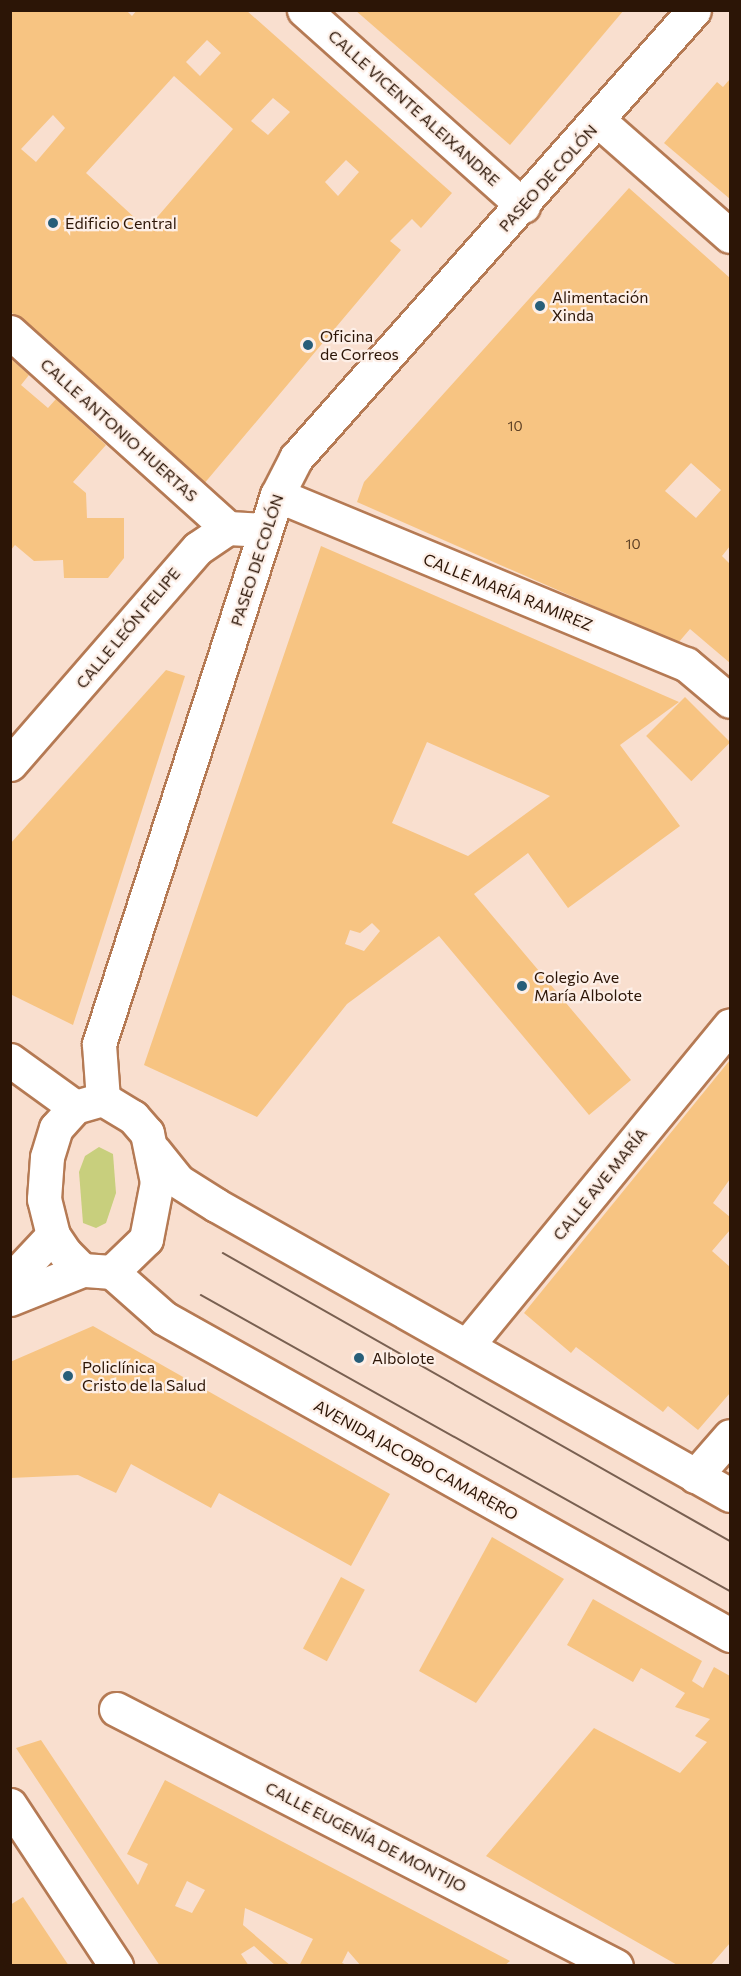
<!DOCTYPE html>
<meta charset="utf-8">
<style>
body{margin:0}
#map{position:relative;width:741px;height:1976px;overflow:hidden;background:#f9dfcf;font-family:Commissioner,sans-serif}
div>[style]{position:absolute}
.green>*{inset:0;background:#c8cf7d}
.building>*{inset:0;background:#f7c482;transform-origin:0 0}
.roads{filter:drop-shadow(2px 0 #b57a54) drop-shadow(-2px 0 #b57a54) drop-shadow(0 2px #b57a54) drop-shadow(0 -2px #b57a54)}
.minor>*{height:33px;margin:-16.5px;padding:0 16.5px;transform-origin:16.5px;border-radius:16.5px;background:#fff}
.tram>*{height:1.5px;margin:-0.75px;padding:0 0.75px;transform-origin:0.75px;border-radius:0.75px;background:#796051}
.dots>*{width:16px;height:16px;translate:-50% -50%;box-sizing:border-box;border:3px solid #fdefe7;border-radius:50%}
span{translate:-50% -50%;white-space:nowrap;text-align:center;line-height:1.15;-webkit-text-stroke:4.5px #fdefe7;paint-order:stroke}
.number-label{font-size:14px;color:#5f4125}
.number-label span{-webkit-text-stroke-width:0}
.street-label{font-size:16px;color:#2c1506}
.poi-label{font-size:16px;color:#2c1506}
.left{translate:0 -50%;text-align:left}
.frame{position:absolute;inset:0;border:12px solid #2c1506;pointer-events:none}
</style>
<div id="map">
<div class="green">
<div style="clip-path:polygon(99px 1147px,113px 1154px,116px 1193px,106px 1223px,96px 1228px,83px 1223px,79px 1172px,85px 1156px)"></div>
</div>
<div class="building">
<div style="clip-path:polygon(evenodd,10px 10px,126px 10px,132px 16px,137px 10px,246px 10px,452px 193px,421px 228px,412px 219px,390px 241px,401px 250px,203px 485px,10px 311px,10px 10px,207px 40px,221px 53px,200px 76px,186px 62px,207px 40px,10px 10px,174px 76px,233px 129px,147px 229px,86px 173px,174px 76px,10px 10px,273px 98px,290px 112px,268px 135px,251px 121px,273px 98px,10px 10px,53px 115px,65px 128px,36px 162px,21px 149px,53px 115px,10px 10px,346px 160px,359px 172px,338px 196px,325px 182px,346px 160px)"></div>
<div style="clip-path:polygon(355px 10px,624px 10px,510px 145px)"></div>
<div style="clip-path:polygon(730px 79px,730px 199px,664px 143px,717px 82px,723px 87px)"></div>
<div style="clip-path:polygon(evenodd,629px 188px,730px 278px,730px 546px,722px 556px,730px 564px,730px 663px,690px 629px,678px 643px,357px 502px,364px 482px,629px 188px,691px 463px,721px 490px,696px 518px,665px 491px,691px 463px)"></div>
<div style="clip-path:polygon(10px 358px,29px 375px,21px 385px,48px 408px,56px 399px,106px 445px,73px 482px,86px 493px,87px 518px,124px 518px,124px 558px,108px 578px,64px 578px,63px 560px,34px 561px,15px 545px,10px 551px)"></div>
<div style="clip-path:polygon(evenodd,321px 546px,679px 702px,620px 745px,680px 826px,568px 908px,528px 853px,474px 894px,631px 1080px,589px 1115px,439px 936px,347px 1004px,257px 1117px,144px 1065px,321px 546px,427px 742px,550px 796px,468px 856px,392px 823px,427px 742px,321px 546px,372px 923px,380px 931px,364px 951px,345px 944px,350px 930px,360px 933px,372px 923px)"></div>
<div style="clip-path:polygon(166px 670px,185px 676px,73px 1025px,10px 994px,10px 844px)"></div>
<div style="left:685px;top:697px;width:64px;height:55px;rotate:45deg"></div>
<div style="clip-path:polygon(730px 1060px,730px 1179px,713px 1203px,730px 1217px,730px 1230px,712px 1251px,730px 1267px,730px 1393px,698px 1430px,668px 1406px,663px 1412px,576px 1347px,571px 1353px,524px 1313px)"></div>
<div style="clip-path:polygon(93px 1326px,390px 1494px,351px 1566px,219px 1493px,211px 1508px,131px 1464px,116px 1493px,78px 1475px,10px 1478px,10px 1362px)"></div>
<div style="clip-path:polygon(492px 1537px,564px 1579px,476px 1703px,419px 1671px)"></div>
<div style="left:341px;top:1577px;width:27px;height:81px;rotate:28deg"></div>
<div style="clip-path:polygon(593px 1599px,702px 1661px,692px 1681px,703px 1688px,714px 1667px,730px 1676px,730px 1943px,710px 1966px,679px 1966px,486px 1856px,594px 1728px,680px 1773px,707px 1742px,695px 1736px,710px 1719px,675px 1707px,685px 1693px,641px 1668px,633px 1682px,567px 1645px)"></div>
<div style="clip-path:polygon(evenodd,41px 1740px,138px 1885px,148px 1864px,127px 1854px,165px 1780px,510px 1961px,504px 1966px,361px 1966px,348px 1951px,342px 1963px,349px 1966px,299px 1966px,313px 1939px,245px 1908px,243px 1925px,291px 1966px,276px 1966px,254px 1946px,241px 1954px,249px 1966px,160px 1966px,16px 1748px,41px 1740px,187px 1881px,205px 1890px,192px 1913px,175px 1906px,187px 1881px)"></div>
<div style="clip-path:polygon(23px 1897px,69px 1966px,10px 1966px,10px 1905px)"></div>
</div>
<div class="roads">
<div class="minor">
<div style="left:304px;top:10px;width:294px;rotate:41.8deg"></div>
<div style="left:599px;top:121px;width:174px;rotate:41.3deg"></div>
<div style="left:10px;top:332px;width:293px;rotate:42deg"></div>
<div style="left:277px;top:495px;width:443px;rotate:22.5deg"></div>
<div style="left:686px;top:664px;width:57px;rotate:40.1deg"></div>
<div style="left:10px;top:764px;width:286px;rotate:-49deg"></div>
<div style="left:198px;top:548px;width:36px;rotate:-34deg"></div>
<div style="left:228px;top:528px;width:37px;rotate:3deg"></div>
<div style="left:10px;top:1060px;width:80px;rotate:35.9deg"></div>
<div style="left:103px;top:1099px;width:55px;rotate:-94.2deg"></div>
<div style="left:99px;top:1044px;width:577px;rotate:-72.04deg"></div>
<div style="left:277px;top:495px;width:42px;rotate:-62.8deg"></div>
<div style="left:296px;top:458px;width:599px;rotate:-48.38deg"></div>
<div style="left:103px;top:1099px;width:35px;rotate:31deg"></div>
<div style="left:133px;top:1117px;width:21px;rotate:49deg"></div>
<div style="left:147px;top:1133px;width:50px;rotate:78.5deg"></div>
<div style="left:157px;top:1182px;width:58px;rotate:100.9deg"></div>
<div style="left:146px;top:1239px;width:47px;rotate:135.9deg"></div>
<div style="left:112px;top:1272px;width:30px;rotate:-176deg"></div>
<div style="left:82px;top:1270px;width:24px;rotate:-135deg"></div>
<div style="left:65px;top:1253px;width:22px;rotate:-124deg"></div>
<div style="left:53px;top:1235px;width:37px;rotate:-104deg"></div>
<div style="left:44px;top:1199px;width:42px;rotate:-85.9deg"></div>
<div style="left:47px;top:1157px;width:30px;rotate:-73deg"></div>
<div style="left:56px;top:1128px;width:28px;rotate:-48deg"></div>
<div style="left:75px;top:1107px;width:29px;rotate:-16deg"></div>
<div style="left:154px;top:1151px;width:38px;rotate:51deg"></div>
<div style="left:178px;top:1181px;width:45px;rotate:32.3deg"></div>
<div style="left:216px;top:1205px;width:590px;rotate:29.43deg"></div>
<div style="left:112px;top:1272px;width:69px;rotate:41.5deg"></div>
<div style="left:164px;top:1318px;width:649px;rotate:29.25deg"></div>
<div style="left:10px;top:1281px;width:63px;rotate:-46.9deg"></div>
<div style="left:10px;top:1299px;width:78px;rotate:-21.9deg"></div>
<div style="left:469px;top:1343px;width:411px;rotate:-50.6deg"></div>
<div style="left:695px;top:1476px;width:53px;rotate:-48.8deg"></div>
<div style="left:116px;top:1709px;width:562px;rotate:27.2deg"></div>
<div style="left:10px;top:1805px;width:193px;rotate:56.6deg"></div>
</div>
</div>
<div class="tram">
<div style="left:223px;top:1253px;width:583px;rotate:29.6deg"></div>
<div style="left:201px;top:1295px;width:606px;rotate:29.23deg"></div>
</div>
<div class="dots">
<div style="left:53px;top:223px;background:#275e79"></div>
<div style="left:540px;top:306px;background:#275e79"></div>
<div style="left:308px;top:345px;background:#275e79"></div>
<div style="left:522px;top:986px;background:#275e79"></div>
<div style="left:359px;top:1358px;background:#275e79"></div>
<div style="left:68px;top:1376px;background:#275e79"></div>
</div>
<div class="number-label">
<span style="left:515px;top:426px">10</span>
<span style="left:633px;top:544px">10</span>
</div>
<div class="street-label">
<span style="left:414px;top:108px;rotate:42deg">CALLE VICENTE ALEIXANDRE</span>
<span style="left:548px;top:178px;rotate:-48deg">PASEO DE COLÓN</span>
<span style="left:119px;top:430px;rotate:42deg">CALLE ANTONIO HUERTAS</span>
<span style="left:257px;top:560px;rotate:-72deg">PASEO DE COLÓN</span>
<span style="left:508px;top:592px;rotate:22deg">CALLE MARÍA RAMIREZ</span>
<span style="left:128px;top:628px;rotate:-50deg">CALLE LEÓN FELIPE</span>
<span style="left:600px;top:1184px;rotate:-51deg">CALLE AVE MARÍA</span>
<span style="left:416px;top:1460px;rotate:29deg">AVENIDA JACOBO CAMARERO</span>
<span style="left:366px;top:1837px;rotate:27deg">CALLE EUGENÍA DE MONTIJO</span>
</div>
<div class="poi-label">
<span class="left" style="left:65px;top:223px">Edificio Central</span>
<span class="left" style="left:552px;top:306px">Alimentación<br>Xinda</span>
<span class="left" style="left:320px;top:345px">Oficina<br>de Correos</span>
<span class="left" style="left:534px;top:986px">Colegio Ave<br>María Albolote</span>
<span class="left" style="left:372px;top:1358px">Albolote</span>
<span class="left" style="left:82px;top:1376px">Policlínica<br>Cristo de la Salud</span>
</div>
<div class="frame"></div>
</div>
